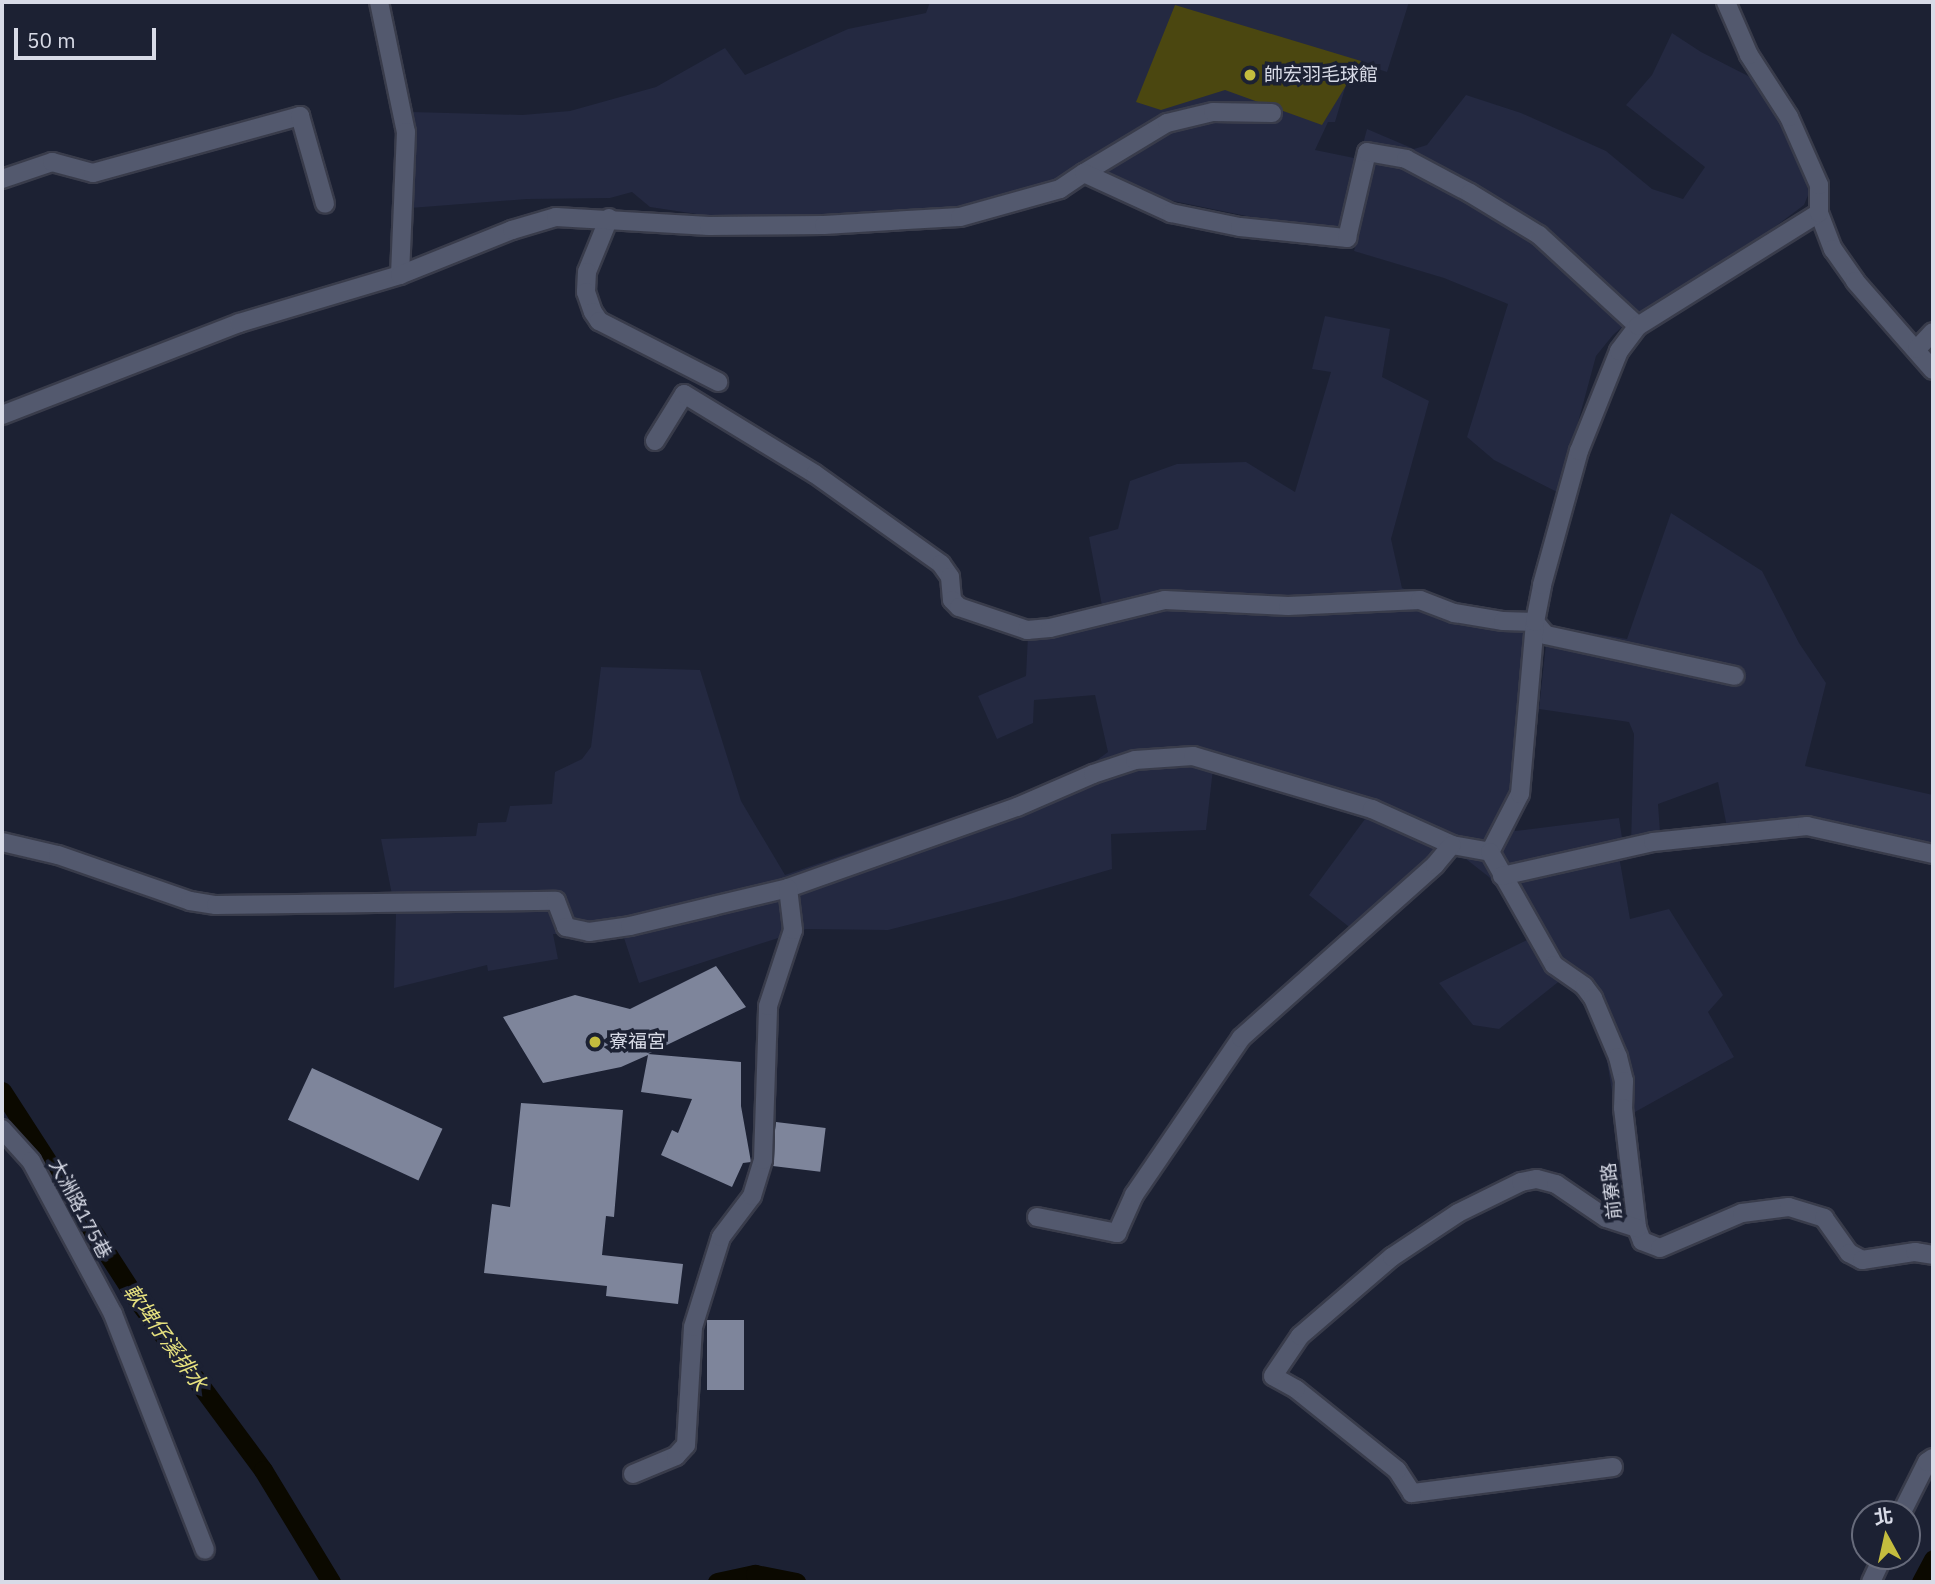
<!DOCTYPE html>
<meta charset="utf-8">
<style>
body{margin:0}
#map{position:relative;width:1935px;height:1584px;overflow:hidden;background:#1c2133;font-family:"IBM Plex Sans","Noto Sans TC",sans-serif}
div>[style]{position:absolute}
.built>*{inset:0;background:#242941}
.green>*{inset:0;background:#4b4710}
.canal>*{height:19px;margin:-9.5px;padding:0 9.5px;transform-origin:9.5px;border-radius:9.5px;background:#0b0900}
.building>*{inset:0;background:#7e859b;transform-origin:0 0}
.roads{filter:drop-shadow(2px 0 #393c4b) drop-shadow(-2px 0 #393c4b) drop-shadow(0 2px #393c4b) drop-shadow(0 -2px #393c4b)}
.minor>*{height:18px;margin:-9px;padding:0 9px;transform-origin:9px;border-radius:9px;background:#53596e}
.dots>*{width:19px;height:19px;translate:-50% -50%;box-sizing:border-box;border:4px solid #1c2133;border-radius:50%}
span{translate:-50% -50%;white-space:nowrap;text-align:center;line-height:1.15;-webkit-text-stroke:7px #1c2133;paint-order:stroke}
.poi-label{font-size:19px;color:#d8dbe7}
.left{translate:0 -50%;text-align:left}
.street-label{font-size:19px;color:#d8dbe7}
.water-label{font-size:21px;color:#e7e27f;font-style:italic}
.frame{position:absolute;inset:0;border:4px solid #d8dbe7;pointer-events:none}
.north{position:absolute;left:1851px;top:1500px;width:70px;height:70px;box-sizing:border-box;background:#1c2133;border:2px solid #676b7b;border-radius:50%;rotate:352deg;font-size:19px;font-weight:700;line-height:28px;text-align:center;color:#d8dbe7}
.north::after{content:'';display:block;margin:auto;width:24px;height:32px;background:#c4bc3e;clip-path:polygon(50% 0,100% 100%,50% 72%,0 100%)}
.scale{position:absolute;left:14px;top:28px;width:142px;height:32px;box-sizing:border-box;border:4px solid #d8dbe7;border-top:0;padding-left:9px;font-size:21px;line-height:24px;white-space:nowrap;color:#d8dbe7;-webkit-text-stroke:5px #1c2133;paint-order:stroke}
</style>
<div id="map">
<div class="built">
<div style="clip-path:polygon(930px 2px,1409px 2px,1387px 72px,1353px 61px,1335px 122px,1328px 122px,1315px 150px,1359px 159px,1367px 129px,1414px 149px,1427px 145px,1466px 95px,1521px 113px,1606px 151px,1652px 189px,1683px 199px,1705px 167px,1626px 105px,1652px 75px,1672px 33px,1701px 52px,1764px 84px,1793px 139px,1809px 193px,1804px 205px,1721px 267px,1637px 314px,1613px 335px,1596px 356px,1559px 493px,1494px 460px,1467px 437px,1508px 304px,1444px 278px,1354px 251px,1357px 241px,1339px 235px,1095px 185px,1049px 191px,1003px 207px,743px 221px,650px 207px,632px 192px,610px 198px,527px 199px,410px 208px,412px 112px,522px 115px,570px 111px,656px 87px,725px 48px,745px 75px,848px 29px,926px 13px)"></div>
<div style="clip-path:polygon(1325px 316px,1390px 329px,1382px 377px,1429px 401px,1391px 539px,1402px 588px,1496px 625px,1528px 631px,1516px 766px,1510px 794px,1515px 831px,1619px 818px,1624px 851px,1620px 862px,1630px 919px,1669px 909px,1723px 995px,1708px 1012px,1734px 1057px,1617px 1122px,1601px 1024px,1562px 979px,1499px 1029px,1473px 1025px,1439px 983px,1531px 938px,1489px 877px,1466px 859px,1440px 854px,1358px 934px,1309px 895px,1365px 819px,1213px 769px,1206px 830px,1111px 834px,1112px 869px,1013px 898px,888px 930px,806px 929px,639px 983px,623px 935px,553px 934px,558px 959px,488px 971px,487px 965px,394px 988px,396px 915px,381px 839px,476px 836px,478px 823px,506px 822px,510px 806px,552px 804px,555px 772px,582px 759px,591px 747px,601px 667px,700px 670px,741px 801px,785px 875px,1078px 774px,1108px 752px,1095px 695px,1034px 700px,1033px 723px,997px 739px,978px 696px,1026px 676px,1028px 635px,1103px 611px,1089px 537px,1118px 529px,1130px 481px,1177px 464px,1246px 462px,1295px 492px,1331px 372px,1312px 369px)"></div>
<div style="clip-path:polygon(1671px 513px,1762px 571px,1799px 643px,1826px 683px,1805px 766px,1933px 795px,1933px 855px,1810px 826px,1729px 837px,1718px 782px,1658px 804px,1661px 846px,1631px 844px,1634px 734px,1629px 722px,1539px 709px,1548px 625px,1627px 639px)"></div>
</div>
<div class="green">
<div style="clip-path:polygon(1175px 5px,1361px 61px,1322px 125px,1225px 90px,1161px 110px,1136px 102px)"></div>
</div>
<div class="canal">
<div style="left:2px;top:1091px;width:250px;rotate:57.1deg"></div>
<div style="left:138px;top:1301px;width:210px;rotate:53.5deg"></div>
<div style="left:263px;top:1470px;width:131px;rotate:58.7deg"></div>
<div style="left:717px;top:1582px;width:39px;rotate:-12deg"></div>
<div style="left:755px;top:1574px;width:42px;rotate:11deg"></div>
<div style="left:1921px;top:1582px;width:26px;rotate:-62deg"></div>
</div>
<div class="building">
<div style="clip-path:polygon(716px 966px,746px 1007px,648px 1054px,741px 1062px,741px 1106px,751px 1162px,743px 1163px,732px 1187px,661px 1155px,672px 1130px,678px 1133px,692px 1099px,641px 1092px,648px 1055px,621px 1067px,543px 1083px,503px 1017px,575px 995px,630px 1009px)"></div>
<div style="left:312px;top:1068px;width:144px;height:57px;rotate:25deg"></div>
<div style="clip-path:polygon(521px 1103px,623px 1110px,614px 1217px,606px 1216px,602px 1255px,683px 1264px,678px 1304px,606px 1296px,607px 1286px,484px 1273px,492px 1204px,510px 1207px)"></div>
<div style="left:776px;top:1122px;width:50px;height:44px;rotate:7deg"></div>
<div style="left:707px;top:1320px;width:37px;height:70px"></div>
</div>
<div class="roads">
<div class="minor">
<div style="left:379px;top:2px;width:133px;rotate:78.3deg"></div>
<div style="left:406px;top:132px;width:143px;rotate:92.4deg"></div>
<div style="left:1084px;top:173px;width:97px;rotate:-31.1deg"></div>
<div style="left:1167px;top:123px;width:47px;rotate:-13.4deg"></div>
<div style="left:1213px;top:112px;width:59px;rotate:1deg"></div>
<div style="left:2px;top:179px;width:53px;rotate:-18.8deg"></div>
<div style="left:52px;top:162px;width:42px;rotate:15deg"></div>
<div style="left:93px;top:173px;width:215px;rotate:-15.4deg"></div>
<div style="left:300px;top:116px;width:91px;rotate:74.1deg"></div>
<div style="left:1819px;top:213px;width:39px;rotate:69deg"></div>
<div style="left:1833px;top:249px;width:39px;rotate:55deg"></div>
<div style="left:1855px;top:281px;width:118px;rotate:48.8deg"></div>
<div style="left:609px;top:218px;width:58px;rotate:112.2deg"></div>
<div style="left:587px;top:272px;width:20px;rotate:93deg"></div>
<div style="left:586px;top:292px;width:21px;rotate:71deg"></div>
<div style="left:593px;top:312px;width:11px;rotate:56deg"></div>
<div style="left:599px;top:321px;width:134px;rotate:27.1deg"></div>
<div style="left:1917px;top:349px;width:23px;rotate:-47deg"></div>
<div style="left:2px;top:415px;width:254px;rotate:-21.2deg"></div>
<div style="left:239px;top:323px;width:168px;rotate:-16.6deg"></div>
<div style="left:400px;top:275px;width:121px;rotate:-21.9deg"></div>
<div style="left:512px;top:230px;width:46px;rotate:-16.5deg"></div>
<div style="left:556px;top:217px;width:153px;rotate:3.4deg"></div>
<div style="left:709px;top:226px;width:115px;rotate:-0.5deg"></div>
<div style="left:824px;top:225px;width:136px;rotate:-3.4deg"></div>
<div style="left:960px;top:217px;width:104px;rotate:-15.6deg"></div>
<div style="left:1060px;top:189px;width:29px;rotate:-34deg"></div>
<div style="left:1084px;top:173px;width:96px;rotate:24.7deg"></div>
<div style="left:1171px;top:213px;width:70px;rotate:11.5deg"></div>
<div style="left:1240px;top:227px;width:108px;rotate:5.9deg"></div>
<div style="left:1347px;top:238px;width:88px;rotate:-76.9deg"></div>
<div style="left:1367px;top:152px;width:40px;rotate:10deg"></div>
<div style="left:1406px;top:159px;width:72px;rotate:28deg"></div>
<div style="left:1470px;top:193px;width:81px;rotate:31.3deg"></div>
<div style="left:1539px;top:235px;width:134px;rotate:42.6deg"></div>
<div style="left:655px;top:441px;width:55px;rotate:-58.3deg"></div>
<div style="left:684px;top:394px;width:153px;rotate:31.4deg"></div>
<div style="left:815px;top:474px;width:155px;rotate:35.5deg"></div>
<div style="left:941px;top:564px;width:16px;rotate:55deg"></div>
<div style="left:950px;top:577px;width:23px;rotate:85deg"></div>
<div style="left:952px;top:600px;width:10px;rotate:45deg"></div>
<div style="left:959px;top:607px;width:72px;rotate:18.7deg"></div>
<div style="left:1027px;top:630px;width:23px;rotate:-5deg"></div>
<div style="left:1050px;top:628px;width:118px;rotate:-13.7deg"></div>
<div style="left:1165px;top:600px;width:123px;rotate:2.8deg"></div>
<div style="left:1288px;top:606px;width:132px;rotate:-2.6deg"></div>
<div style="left:1420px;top:600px;width:36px;rotate:21deg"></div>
<div style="left:1454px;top:613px;width:50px;rotate:9.3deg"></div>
<div style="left:1503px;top:621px;width:32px;rotate:2deg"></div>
<div style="left:1535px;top:622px;width:17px;rotate:50deg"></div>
<div style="left:1546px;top:635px;width:193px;rotate:12.2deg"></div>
<div style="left:2px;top:842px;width:57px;rotate:13.1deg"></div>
<div style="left:58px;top:855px;width:140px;rotate:19.2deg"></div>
<div style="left:190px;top:901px;width:26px;rotate:9deg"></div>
<div style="left:216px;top:905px;width:340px;rotate:-0.7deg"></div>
<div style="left:556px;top:901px;width:28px;rotate:69deg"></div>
<div style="left:566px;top:927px;width:24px;rotate:12deg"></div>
<div style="left:589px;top:932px;width:41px;rotate:-8.3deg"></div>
<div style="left:630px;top:926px;width:163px;rotate:-13.5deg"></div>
<div style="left:788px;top:888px;width:243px;rotate:-19.5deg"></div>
<div style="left:1017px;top:807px;width:83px;rotate:-23.5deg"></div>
<div style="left:1093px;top:774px;width:44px;rotate:-18.4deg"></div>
<div style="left:1135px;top:760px;width:58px;rotate:-3.9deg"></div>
<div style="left:1193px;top:756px;width:187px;rotate:16.5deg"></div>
<div style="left:1372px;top:809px;width:88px;rotate:24.2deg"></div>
<div style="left:1452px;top:845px;width:39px;rotate:10deg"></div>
<div style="left:1490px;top:852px;width:65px;rotate:-62.7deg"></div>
<div style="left:1520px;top:794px;width:173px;rotate:-85deg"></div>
<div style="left:1535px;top:622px;width:38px;rotate:-79deg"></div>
<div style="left:1542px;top:585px;width:139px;rotate:-74.6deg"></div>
<div style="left:1579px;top:451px;width:108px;rotate:-68.2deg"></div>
<div style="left:1619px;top:351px;width:31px;rotate:-53deg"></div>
<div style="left:1638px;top:326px;width:213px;rotate:-32deg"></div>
<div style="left:1819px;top:213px;width:28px;rotate:-90deg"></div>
<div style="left:1819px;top:185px;width:74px;rotate:-113.8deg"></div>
<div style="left:1789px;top:117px;width:74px;rotate:-122.8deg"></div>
<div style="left:1749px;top:55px;width:58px;rotate:-113.5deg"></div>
<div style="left:1490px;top:852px;width:130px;rotate:60.5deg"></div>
<div style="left:1554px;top:965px;width:37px;rotate:35deg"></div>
<div style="left:1584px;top:986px;width:15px;rotate:53deg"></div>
<div style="left:1593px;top:998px;width:64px;rotate:67deg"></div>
<div style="left:1618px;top:1057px;width:25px;rotate:76deg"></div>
<div style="left:1624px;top:1081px;width:27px;rotate:92deg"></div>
<div style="left:1623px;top:1108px;width:121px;rotate:83.3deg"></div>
<div style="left:1637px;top:1228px;width:14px;rotate:69deg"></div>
<div style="left:1642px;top:1241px;width:19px;rotate:21deg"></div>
<div style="left:1660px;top:1248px;width:89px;rotate:-23.1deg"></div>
<div style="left:1742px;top:1213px;width:47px;rotate:-7.3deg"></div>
<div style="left:1789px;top:1207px;width:37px;rotate:17deg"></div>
<div style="left:1824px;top:1218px;width:43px;rotate:54.5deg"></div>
<div style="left:1849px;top:1253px;width:15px;rotate:28deg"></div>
<div style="left:1862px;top:1260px;width:54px;rotate:-8.6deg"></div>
<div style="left:1915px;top:1252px;width:18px;rotate:9deg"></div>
<div style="left:1502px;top:876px;width:155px;rotate:-12.7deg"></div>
<div style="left:1653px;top:842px;width:155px;rotate:-5.9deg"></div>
<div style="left:1807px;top:826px;width:129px;rotate:12.5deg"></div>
<div style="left:2px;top:1129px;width:43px;rotate:47.8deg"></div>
<div style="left:31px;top:1161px;width:174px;rotate:61.8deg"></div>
<div style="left:113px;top:1314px;width:253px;rotate:68.7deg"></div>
<div style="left:1037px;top:1217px;width:82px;rotate:11.3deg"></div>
<div style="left:1117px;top:1233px;width:42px;rotate:-65.9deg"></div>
<div style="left:1134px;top:1195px;width:190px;rotate:-55.7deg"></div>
<div style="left:1241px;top:1038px;width:260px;rotate:-41.7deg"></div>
<div style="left:1435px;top:865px;width:26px;rotate:-50deg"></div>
<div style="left:1613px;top:1467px;width:203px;rotate:172.6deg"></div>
<div style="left:1412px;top:1493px;width:27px;rotate:-123deg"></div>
<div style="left:1397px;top:1470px;width:129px;rotate:-141.3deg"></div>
<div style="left:1296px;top:1389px;width:26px;rotate:-151deg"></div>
<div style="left:1273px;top:1376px;width:48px;rotate:-56deg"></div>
<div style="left:1300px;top:1336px;width:121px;rotate:-40.7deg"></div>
<div style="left:1392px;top:1257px;width:79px;rotate:-33.7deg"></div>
<div style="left:1458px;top:1213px;width:70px;rotate:-26.2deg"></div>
<div style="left:1521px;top:1182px;width:16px;rotate:-11deg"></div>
<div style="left:1537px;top:1179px;width:20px;rotate:15deg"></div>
<div style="left:1556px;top:1184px;width:60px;rotate:34.2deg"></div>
<div style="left:1606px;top:1218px;width:33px;rotate:18deg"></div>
<div style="left:633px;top:1474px;width:47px;rotate:-22.7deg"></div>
<div style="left:676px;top:1456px;width:15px;rotate:-48deg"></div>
<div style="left:686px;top:1445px;width:118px;rotate:-86.6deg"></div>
<div style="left:693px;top:1327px;width:94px;rotate:-72.7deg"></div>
<div style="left:721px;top:1237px;width:51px;rotate:-52.9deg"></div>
<div style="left:752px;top:1196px;width:38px;rotate:-73deg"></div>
<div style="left:763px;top:1160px;width:154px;rotate:-88.1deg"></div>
<div style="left:768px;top:1006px;width:80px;rotate:-71.8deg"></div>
<div style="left:793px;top:930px;width:42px;rotate:-96.8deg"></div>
<div style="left:1901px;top:1514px;width:58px;rotate:-63.4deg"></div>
<div style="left:1927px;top:1462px;width:7px;rotate:-34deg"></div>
<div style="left:1871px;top:1582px;width:29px;rotate:-65deg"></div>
</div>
</div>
<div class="dots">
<div style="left:1250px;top:75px;background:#c4bc3e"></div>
<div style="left:595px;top:1042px;background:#c4bc3e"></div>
</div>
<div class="poi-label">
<span class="left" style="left:1264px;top:75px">帥宏羽毛球館</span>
<span class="left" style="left:609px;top:1042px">寮福宮</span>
</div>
<div class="street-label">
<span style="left:1612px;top:1191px;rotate:-97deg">前寮路</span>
<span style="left:80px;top:1209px;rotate:62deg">大洲路175巷</span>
</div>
<div class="water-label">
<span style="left:166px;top:1337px;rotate:54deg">軟埤仔溪排水</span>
</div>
<div class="frame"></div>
<div class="north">北</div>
<div class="scale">50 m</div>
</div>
